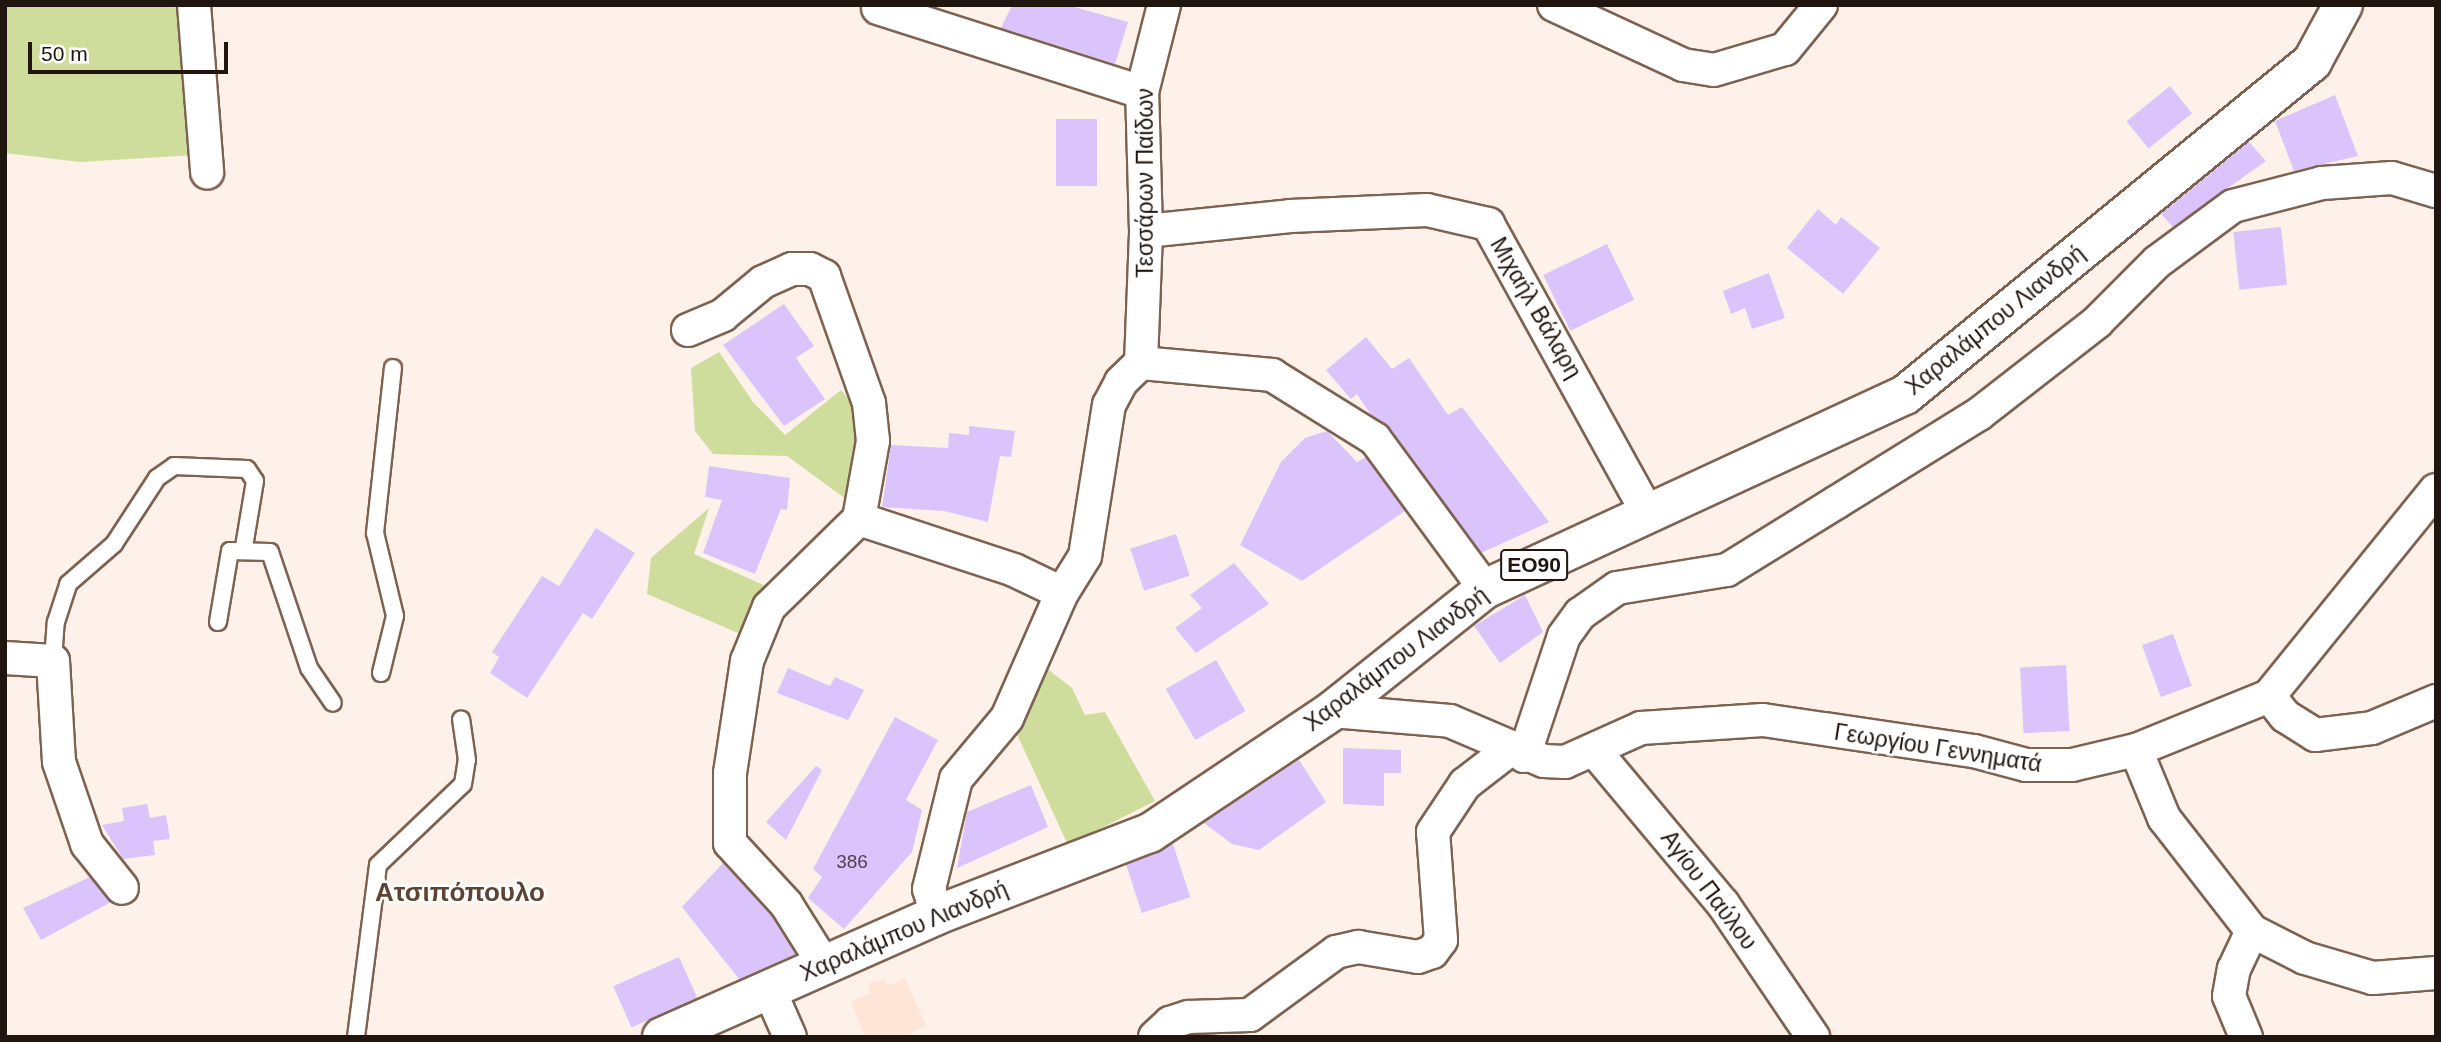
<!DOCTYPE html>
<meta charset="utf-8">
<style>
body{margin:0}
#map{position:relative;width:2441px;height:1042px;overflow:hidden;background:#fef1e9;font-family:Helvetica,sans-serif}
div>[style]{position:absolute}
.built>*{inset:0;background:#fde6d7}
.green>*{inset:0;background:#cedc9c}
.building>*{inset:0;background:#dbc4fb;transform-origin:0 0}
.roads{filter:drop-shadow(2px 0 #7e6251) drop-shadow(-2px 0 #7e6251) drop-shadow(0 2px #7e6251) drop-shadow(0 -2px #7e6251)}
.lane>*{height:16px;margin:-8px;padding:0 8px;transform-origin:8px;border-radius:8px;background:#fff}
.street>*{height:32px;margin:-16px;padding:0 16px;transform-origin:16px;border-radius:16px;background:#fff}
.primary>*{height:38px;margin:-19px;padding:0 19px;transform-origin:19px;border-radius:19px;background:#fff}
span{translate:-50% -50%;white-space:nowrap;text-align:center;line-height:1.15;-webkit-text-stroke:5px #fff;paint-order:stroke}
.number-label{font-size:19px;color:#50424a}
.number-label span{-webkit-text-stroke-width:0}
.shield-label span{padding:2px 5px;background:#fff;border:2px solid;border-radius:5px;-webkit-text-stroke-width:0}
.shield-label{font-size:21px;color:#21160f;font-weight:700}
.street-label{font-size:23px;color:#21160f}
.quarter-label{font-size:26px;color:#5d4333;font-weight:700}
.frame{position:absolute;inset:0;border:7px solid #21160f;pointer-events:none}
.scale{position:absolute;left:28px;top:42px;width:200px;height:32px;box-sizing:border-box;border:4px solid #21160f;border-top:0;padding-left:9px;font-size:21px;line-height:24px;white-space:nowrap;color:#21160f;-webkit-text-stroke:5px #fff;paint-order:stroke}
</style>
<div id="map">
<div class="built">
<div style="clip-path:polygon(905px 978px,926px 1026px,902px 1037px,865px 1037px,851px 1001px,870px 993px,868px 983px,885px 979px,887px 986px)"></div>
</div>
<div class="green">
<div style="clip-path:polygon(5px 5px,173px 5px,188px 22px,194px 155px,80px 162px,5px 153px)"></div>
<div style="clip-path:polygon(719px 352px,753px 402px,785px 435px,841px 390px,858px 411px,861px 451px,850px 502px,787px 456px,713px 454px,695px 431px,691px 368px)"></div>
<div style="clip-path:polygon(709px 508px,694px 554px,770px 588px,745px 636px,647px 594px,651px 558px)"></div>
<div style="clip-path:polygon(1045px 667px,1072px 688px,1085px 715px,1105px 712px,1155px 801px,1068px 845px,1015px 730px)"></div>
</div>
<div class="building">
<div style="clip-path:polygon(1012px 5px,1067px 5px,1128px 22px,1115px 64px,1001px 28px)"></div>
<div style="left:2170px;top:86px;width:35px;height:56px;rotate:51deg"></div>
<div style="clip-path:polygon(2335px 95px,2358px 156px,2294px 171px,2275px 121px)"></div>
<div style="left:1056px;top:119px;width:41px;height:67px"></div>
<div style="clip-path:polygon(2249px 142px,2266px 161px,2173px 227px,2161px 214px)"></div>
<div style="clip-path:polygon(1818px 209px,1836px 225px,1841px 217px,1880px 248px,1843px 294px,1787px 248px)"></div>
<div style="left:2281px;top:227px;width:58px;height:48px;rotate:84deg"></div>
<div style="left:1607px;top:244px;width:62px;height:71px;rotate:64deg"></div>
<div style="clip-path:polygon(1769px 273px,1785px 318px,1752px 329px,1745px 308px,1731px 314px,1723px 291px)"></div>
<div style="clip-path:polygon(784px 304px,814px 346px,796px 358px,825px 399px,784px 426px,723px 345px)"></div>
<div style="clip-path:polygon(1366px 337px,1392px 369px,1409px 358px,1448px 415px,1462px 407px,1549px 522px,1481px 553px,1390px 428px,1371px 415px,1357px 394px,1351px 399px,1326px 370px)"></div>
<div style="clip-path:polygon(969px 426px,1015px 431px,1011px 457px,1000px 456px,988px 522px,944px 511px,882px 507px,891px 445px,948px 448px,949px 433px,969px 435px)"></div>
<div style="clip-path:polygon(1327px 431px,1357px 462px,1366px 457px,1405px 511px,1302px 581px,1240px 545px,1281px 462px,1305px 438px)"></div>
<div style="clip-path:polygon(709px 466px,790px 478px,787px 510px,781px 509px,755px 574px,703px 553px,722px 500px,705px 497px)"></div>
<div style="clip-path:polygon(596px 528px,635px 553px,592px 619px,583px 613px,527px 698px,490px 673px,499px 657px,492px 652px,542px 576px,559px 586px)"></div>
<div style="left:1176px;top:534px;width:44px;height:48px;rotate:72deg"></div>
<div style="clip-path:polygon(1234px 563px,1269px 604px,1196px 653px,1175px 628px,1202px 608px,1190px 595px)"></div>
<div style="clip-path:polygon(1525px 595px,1543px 632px,1500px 663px,1474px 626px)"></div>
<div style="left:2173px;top:634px;width:55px;height:33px;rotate:70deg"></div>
<div style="left:1216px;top:660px;width:59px;height:58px;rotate:60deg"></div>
<div style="left:2066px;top:665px;width:66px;height:46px;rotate:87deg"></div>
<div style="clip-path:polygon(788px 668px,830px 686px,835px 677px,864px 690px,848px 720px,777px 693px)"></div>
<div style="clip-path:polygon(895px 717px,938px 740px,906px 800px,922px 810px,912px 852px,844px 929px,808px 898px,822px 877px,813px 869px)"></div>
<div style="clip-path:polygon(1343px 748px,1401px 750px,1401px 773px,1384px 773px,1384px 806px,1343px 804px)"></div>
<div style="clip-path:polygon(1299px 760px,1326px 802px,1259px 850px,1232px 844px,1204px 823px)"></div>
<div style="clip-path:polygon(816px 766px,822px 770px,786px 840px,766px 822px)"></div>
<div style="clip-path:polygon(1031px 785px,1048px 827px,957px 868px,967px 812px)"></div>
<div style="clip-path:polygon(147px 804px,150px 818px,166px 815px,170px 839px,153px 841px,155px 855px,123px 859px,102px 825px,124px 821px,122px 808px)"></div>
<div style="left:1173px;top:844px;width:56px;height:51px;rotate:72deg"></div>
<div style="clip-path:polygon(723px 863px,771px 915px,796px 954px,739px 979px,682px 907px)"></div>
<div style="clip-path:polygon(90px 877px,111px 902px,41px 940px,23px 908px)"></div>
<div style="left:679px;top:957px;width:45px;height:72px;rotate:66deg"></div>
</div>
<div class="roads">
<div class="lane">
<div style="left:218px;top:622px;width:72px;rotate:-80.4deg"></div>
<div style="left:230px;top:551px;width:40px;rotate:1.4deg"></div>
<div style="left:270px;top:552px;width:122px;rotate:71.4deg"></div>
<div style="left:309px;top:668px;width:42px;rotate:55.6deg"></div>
<div style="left:53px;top:661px;width:39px;rotate:-86deg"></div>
<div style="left:56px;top:622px;width:40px;rotate:-72deg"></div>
<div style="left:68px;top:584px;width:61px;rotate:-41deg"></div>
<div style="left:114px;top:544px;width:79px;rotate:-56.9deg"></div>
<div style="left:157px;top:478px;width:21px;rotate:-35deg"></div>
<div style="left:174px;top:466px;width:73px;rotate:2.4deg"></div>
<div style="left:247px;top:469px;width:14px;rotate:56deg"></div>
<div style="left:255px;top:481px;width:67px;rotate:99.5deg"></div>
<div style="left:381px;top:673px;width:59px;rotate:-76.2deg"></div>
<div style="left:395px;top:616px;width:85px;rotate:-103.5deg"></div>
<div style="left:375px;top:533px;width:166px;rotate:-83.8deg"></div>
<div style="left:356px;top:1037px;width:173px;rotate:-82.7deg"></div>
<div style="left:378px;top:865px;width:117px;rotate:-43.6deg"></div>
<div style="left:463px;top:784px;width:24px;rotate:-81deg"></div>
<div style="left:467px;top:760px;width:41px;rotate:-98.3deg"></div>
</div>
<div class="street">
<div style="left:194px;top:5px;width:168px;rotate:85.5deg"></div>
<div style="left:1554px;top:5px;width:142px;rotate:24.9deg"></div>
<div style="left:1683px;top:65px;width:31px;rotate:9deg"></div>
<div style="left:1714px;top:70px;width:74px;rotate:-16.5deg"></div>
<div style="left:1785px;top:49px;width:57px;rotate:-50.7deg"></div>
<div style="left:878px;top:8px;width:277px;rotate:17.7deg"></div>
<div style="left:1146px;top:231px;width:145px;rotate:-5.9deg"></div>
<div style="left:1290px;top:216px;width:137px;rotate:-2.5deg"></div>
<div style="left:1427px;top:210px;width:63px;rotate:12.9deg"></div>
<div style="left:1488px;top:224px;width:327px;rotate:61.1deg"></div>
<div style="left:688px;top:330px;width:38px;rotate:-23deg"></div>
<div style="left:723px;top:315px;width:52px;rotate:-39.5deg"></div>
<div style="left:763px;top:282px;width:32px;rotate:-24deg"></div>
<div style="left:792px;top:269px;width:18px"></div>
<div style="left:810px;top:269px;width:16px;rotate:27deg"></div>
<div style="left:824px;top:276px;width:135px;rotate:70.5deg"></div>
<div style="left:869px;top:403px;width:38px;rotate:84deg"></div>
<div style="left:873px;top:441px;width:79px;rotate:100.2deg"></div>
<div style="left:859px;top:519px;width:126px;rotate:135.6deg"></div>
<div style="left:769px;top:607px;width:58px;rotate:112.2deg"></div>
<div style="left:747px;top:661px;width:113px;rotate:98.6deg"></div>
<div style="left:730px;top:773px;width:70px;rotate:90deg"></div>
<div style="left:730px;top:843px;width:83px;rotate:47.4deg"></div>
<div style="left:786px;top:904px;width:70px;rotate:57.9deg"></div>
<div style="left:1141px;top:363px;width:132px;rotate:5.2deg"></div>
<div style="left:1272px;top:375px;width:121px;rotate:31.9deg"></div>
<div style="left:1375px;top:439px;width:186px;rotate:53.7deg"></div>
<div style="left:859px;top:519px;width:163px;rotate:18.2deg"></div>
<div style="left:1014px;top:570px;width:53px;rotate:25.6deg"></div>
<div style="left:5px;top:658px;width:48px;rotate:3.6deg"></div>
<div style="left:53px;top:661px;width:101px;rotate:86.6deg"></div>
<div style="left:59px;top:762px;width:87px;rotate:71.1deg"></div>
<div style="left:87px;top:844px;width:56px;rotate:51.5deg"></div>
<div style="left:2269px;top:696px;width:26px;rotate:51deg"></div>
<div style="left:2285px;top:716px;width:36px;rotate:32deg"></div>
<div style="left:2315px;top:735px;width:57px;rotate:-7deg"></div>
<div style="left:2372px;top:728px;width:69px;rotate:-22.9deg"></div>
<div style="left:1332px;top:711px;width:118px;rotate:4.8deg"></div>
<div style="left:1450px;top:721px;width:102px;rotate:23.1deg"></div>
<div style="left:1544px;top:761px;width:21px;rotate:3deg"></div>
<div style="left:1565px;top:762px;width:83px;rotate:-24.1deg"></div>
<div style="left:1641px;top:728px;width:122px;rotate:-3.8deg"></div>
<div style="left:1763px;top:720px;width:213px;rotate:8.4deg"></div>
<div style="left:1974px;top:751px;width:54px;rotate:15.1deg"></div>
<div style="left:2026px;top:765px;width:46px"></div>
<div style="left:2072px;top:765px;width:66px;rotate:-13.2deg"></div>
<div style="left:2136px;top:750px;width:144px;rotate:-22.1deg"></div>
<div style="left:2269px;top:696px;width:265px;rotate:-51deg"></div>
<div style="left:2136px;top:750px;width:74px;rotate:67.6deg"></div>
<div style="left:2164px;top:818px;width:143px;rotate:52.1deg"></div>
<div style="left:2252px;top:931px;width:59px;rotate:27deg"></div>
<div style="left:2305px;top:958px;width:71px;rotate:16.4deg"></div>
<div style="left:2373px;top:978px;width:63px;rotate:-4.5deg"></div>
<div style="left:1595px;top:751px;width:199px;rotate:50.1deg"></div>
<div style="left:1723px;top:904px;width:161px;rotate:55.9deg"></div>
<div style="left:1524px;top:756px;width:126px;rotate:-71.6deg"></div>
<div style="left:1564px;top:636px;width:27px;rotate:-54deg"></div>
<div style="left:1580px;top:614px;width:45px;rotate:-35.1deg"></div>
<div style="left:1617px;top:588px;width:111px;rotate:-9.3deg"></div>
<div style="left:1727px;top:570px;width:129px;rotate:-31.7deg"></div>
<div style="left:1837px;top:502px;width:167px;rotate:-31.8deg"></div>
<div style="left:1979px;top:414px;width:150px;rotate:-37.9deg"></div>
<div style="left:2097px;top:322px;width:85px;rotate:-45deg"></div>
<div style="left:2157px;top:262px;width:94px;rotate:-36.4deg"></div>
<div style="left:2233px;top:206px;width:92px;rotate:-14.5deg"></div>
<div style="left:2322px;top:183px;width:70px;rotate:-4.1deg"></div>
<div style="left:2392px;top:178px;width:46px;rotate:16.5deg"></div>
<div style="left:937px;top:915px;width:27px;rotate:-107deg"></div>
<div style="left:929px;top:889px;width:113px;rotate:-76.2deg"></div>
<div style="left:956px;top:779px;width:80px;rotate:-50.1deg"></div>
<div style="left:1007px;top:718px;width:137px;rotate:-66.3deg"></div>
<div style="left:1062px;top:593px;width:44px;rotate:-58.1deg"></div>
<div style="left:1085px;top:556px;width:153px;rotate:-81deg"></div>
<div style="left:1109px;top:405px;width:26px;rotate:-62deg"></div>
<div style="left:1121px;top:382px;width:28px;rotate:-44deg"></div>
<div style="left:1141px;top:363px;width:132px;rotate:-87.8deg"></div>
<div style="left:1146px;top:231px;width:139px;rotate:-91.6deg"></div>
<div style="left:1142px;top:92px;width:90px;rotate:-75.8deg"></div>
<div style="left:769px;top:989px;width:52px;rotate:66.4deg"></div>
<div style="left:1155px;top:1037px;width:21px;rotate:-43deg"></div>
<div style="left:1170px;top:1023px;width:20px;rotate:-18deg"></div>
<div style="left:1189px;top:1017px;width:61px;rotate:-1.9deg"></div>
<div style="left:1250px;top:1015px;width:107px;rotate:-36.2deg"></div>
<div style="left:1336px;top:952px;width:23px;rotate:-13deg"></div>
<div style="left:1358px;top:947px;width:61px;rotate:9.5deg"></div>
<div style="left:1418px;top:957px;width:15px;rotate:-20deg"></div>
<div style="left:1432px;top:952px;width:15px;rotate:-53deg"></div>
<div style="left:1441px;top:940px;width:108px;rotate:-94.2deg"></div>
<div style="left:1433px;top:832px;width:58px;rotate:-56.3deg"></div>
<div style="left:1465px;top:784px;width:56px;rotate:-37.7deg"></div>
<div style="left:2246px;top:1037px;width:44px;rotate:-112.5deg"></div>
<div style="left:2229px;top:996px;width:27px;rotate:-80deg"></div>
<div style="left:2234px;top:969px;width:42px;rotate:-64.7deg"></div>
</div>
<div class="primary">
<div style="left:662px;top:1037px;width:301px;rotate:-23.9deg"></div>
<div style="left:937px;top:915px;width:228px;rotate:-21.1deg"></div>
<div style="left:1150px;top:833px;width:219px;rotate:-33.8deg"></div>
<div style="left:1332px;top:711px;width:196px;rotate:-38.6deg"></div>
<div style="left:1485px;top:589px;width:463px;rotate:-24.8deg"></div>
<div style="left:1905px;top:395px;width:526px;rotate:-39.29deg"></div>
<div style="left:2312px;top:62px;width:65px;rotate:-61.5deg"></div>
</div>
</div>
<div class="number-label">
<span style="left:852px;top:862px">386</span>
</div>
<div class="shield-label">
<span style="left:1534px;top:565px">ΕΟ90</span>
</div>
<div class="street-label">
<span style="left:1145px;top:183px;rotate:-90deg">Τεσσάρων Παίδων</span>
<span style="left:1536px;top:308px;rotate:60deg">Μιχαήλ Βάλαρη</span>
<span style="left:1995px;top:320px;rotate:-39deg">Χαραλάμπου Λιανδρή</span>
<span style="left:1396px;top:659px;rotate:-37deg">Χαραλάμπου Λιανδρή</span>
<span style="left:1938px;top:748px;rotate:9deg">Γεωργίου Γεννηματά</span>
<span style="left:1709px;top:890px;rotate:53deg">Αγίου Παύλου</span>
<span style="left:904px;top:931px;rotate:-23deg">Χαραλάμπου Λιανδρή</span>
</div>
<div class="quarter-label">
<span style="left:460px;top:893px">Ατσιπόπουλο</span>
</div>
<div class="frame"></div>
<div class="scale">50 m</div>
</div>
